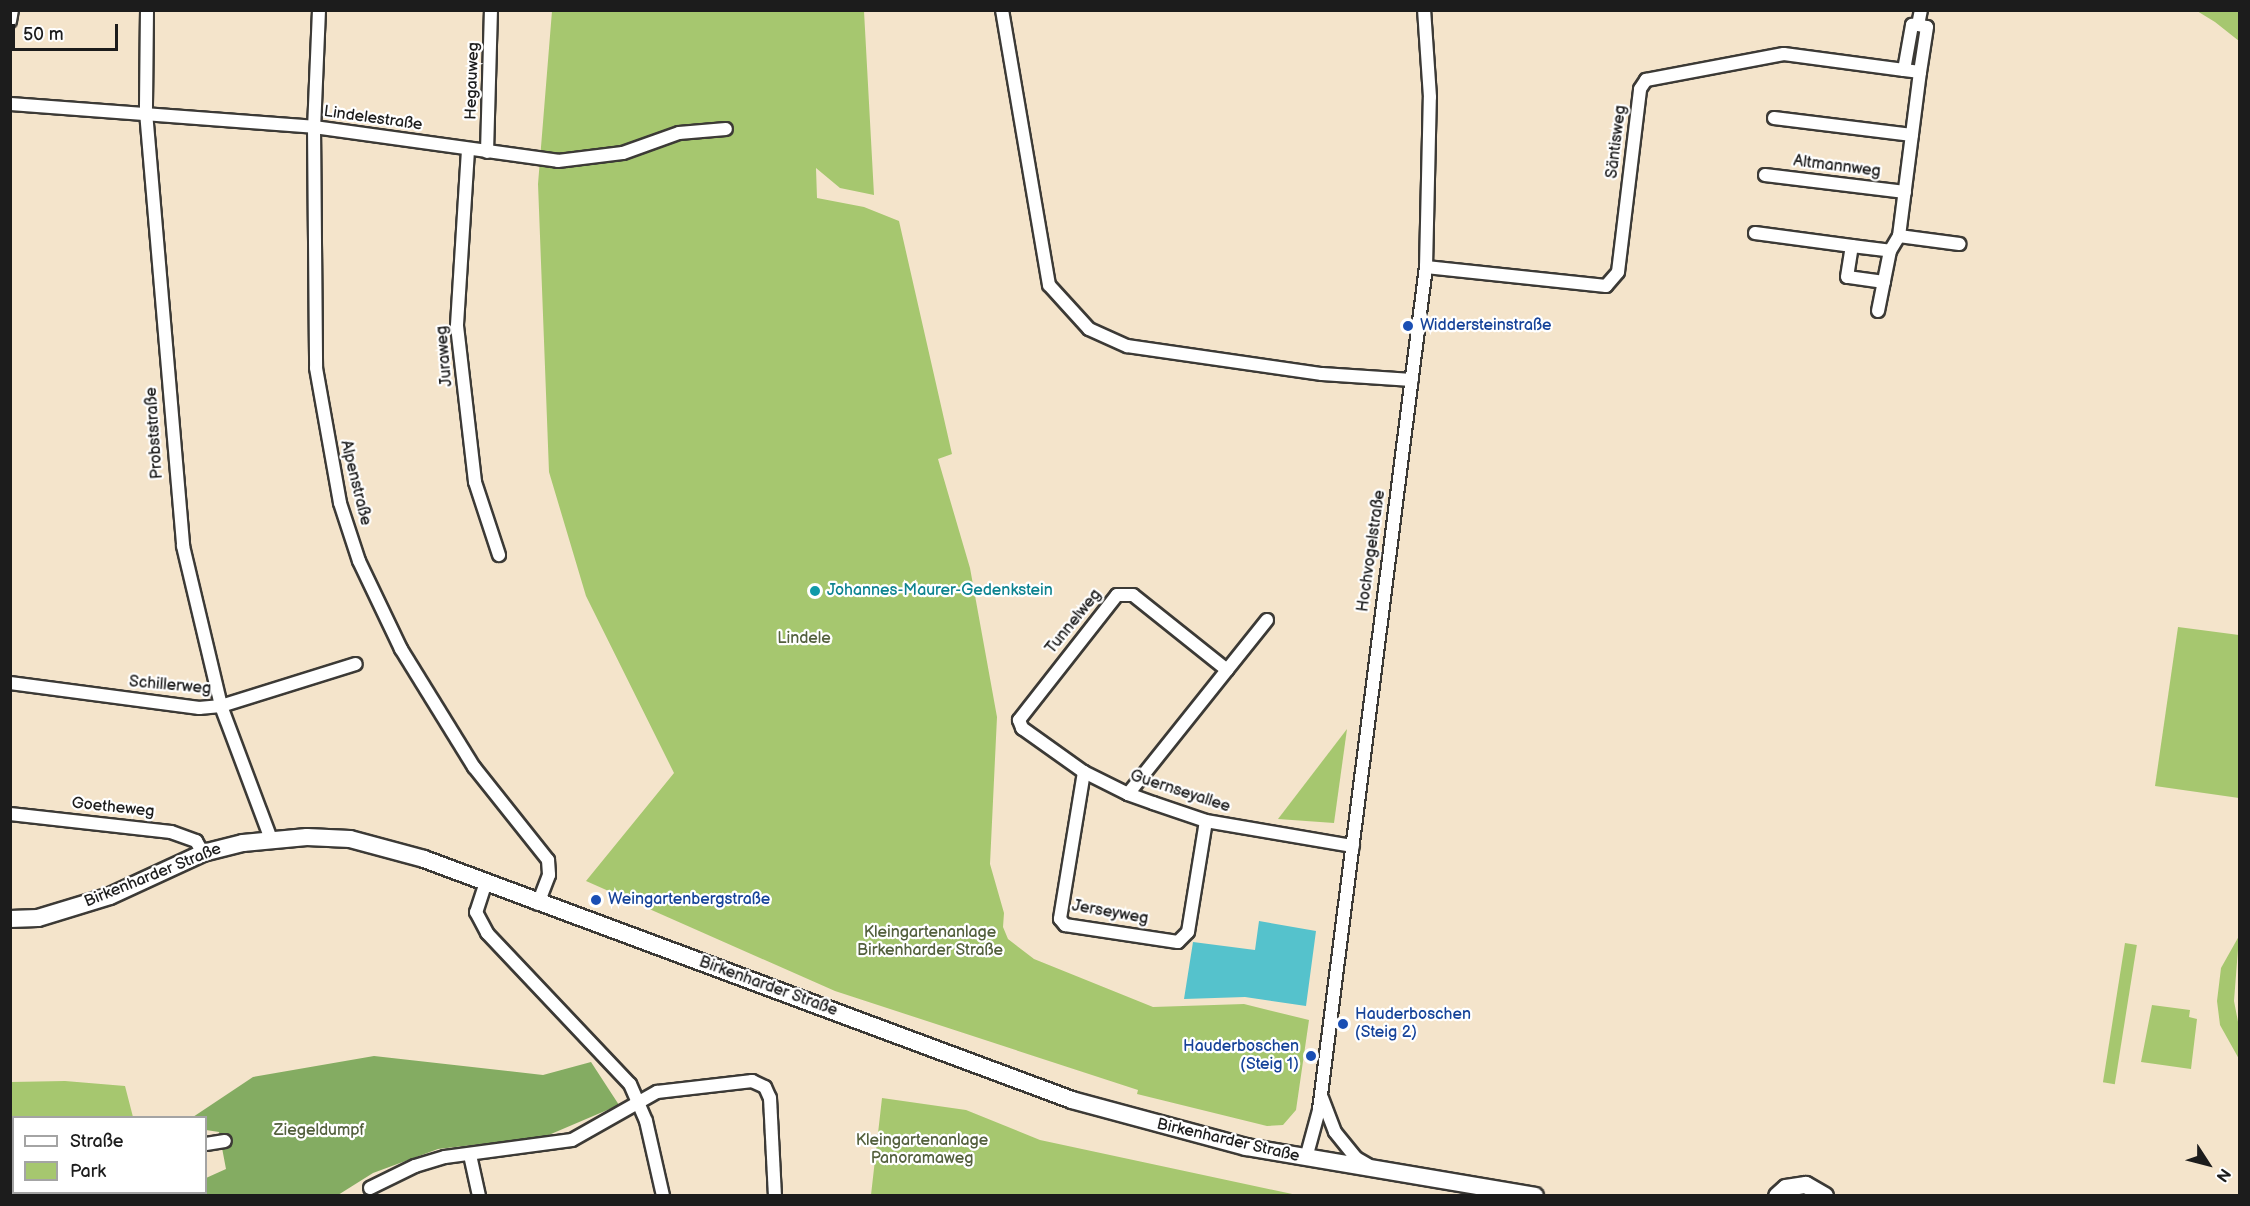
<!DOCTYPE html>
<meta charset="utf-8">
<style>
body{margin:0}
#map{position:relative;width:2250px;height:1206px;overflow:hidden;background:#f4e4cb;font-family:"Balsamiq Sans",sans-serif}
div>[style]{position:absolute}
.green>*{inset:0;background:#a6c76f;transform-origin:0 0}
.forest>*{inset:0;background:#84ac62}
.water>*{inset:0;background:#55c2cc}
.roads{filter:drop-shadow(2px 0 #3c3a36) drop-shadow(-2px 0 #3c3a36) drop-shadow(0 2px #3c3a36) drop-shadow(0 -2px #3c3a36)}
.street>*{height:12px;margin:-6px;padding:0 6px;transform-origin:6px;border-radius:6px;background:#fff}
.secondary>*{height:16px;margin:-8px;padding:0 8px;transform-origin:8px;border-radius:8px;background:#fff}
.dots>*{width:16px;height:16px;translate:-50% -50%;box-sizing:border-box;border:3px solid #fff;border-radius:50%}
span{translate:-50% -50%;white-space:nowrap;text-align:center;line-height:1.15;-webkit-text-stroke:4.5px #fff;paint-order:stroke}
.street-label{font-size:16px;color:#1c1c1c}
.transit-label{font-size:16px;color:#164399}
.left{translate:0 -50%;text-align:left}
.right{translate:-100% -50%;text-align:right}
.culture-label{font-size:16px;color:#0d838f}
.park-label{font-size:16px;color:#53603d}
.frame{position:absolute;inset:0;border:12px solid #1c1c1c;pointer-events:none}
.legend{position:absolute;left:12px;top:1116px;width:195px;height:78px;box-sizing:border-box;background:#fff;border:2px solid #a4a4a4;margin:0;padding:8px 10px;list-style:none;font-size:18px;color:#1c1c1c}
.legend li{display:flex;align-items:center;gap:12px;height:30px}
.legend b{width:30px;border:2px solid #a4a4a4}
.north{position:absolute;left:2178px;top:1134px;width:60px;height:60px;-webkit-text-stroke:4px #fff;paint-order:stroke;rotate:126deg;font-size:16px;font-weight:700;line-height:24px;text-align:center;color:#1c1c1c}
.north::after{content:'';display:block;margin:auto;width:21px;height:27px;background:#1c1c1c;clip-path:polygon(50% 0,100% 100%,50% 72%,0 100%)}
.scale{position:absolute;left:12px;top:24px;width:106px;height:27px;box-sizing:border-box;border:3px solid #1c1c1c;border-top:0;padding-left:8px;font-size:18px;line-height:21px;white-space:nowrap;color:#1c1c1c;-webkit-text-stroke:4px #fff;paint-order:stroke}
</style>
<div id="map">
<div class="green">
<div style="clip-path:polygon(552px 11px,864px 11px,874px 195px,840px 188px,816px 168px,817px 198px,864px 207px,899px 221px,952px 454px,938px 459px,970px 568px,997px 717px,990px 864px,1004px 913px,1003px 927px,1008px 939px,1034px 959px,1153px 1007px,1244px 1004px,1309px 1020px,1296px 1110px,1283px 1125px,1267px 1126px,1137px 1094px,1138px 1090px,835px 991px,586px 881px,674px 773px,586px 596px,549px 472px,538px 184px)"></div>
<div style="clip-path:polygon(2197px 11px,2239px 11px,2239px 41px,2215px 22px)"></div>
<div style="clip-path:polygon(2178px 627px,2239px 635px,2239px 798px,2155px 786px)"></div>
<div style="clip-path:polygon(1347px 729px,1334px 823px,1278px 819px)"></div>
<div style="clip-path:polygon(2239px 936px,2234px 1001px,2239px 1027px,2239px 1059px,2220px 1025px,2217px 1001px,2221px 968px)"></div>
<div style="left:2125px;top:943px;width:12px;height:141px;rotate:9deg"></div>
<div style="clip-path:polygon(2152px 1005px,2190px 1010px,2189px 1017px,2197px 1019px,2191px 1069px,2141px 1062px)"></div>
<div style="clip-path:polygon(65px 1081px,125px 1086px,133px 1117px,14px 1118px,14px 1192px,98px 1193px,11px 1195px,11px 1082px)"></div>
<div style="clip-path:polygon(882px 1098px,966px 1110px,1040px 1140px,1297px 1195px,871px 1195px)"></div>
</div>
<div class="forest">
<div style="clip-path:polygon(374px 1056px,543px 1075px,591px 1062px,619px 1105px,544px 1137px,438px 1149px,373px 1173px,338px 1195px,169px 1196px,206px 1192px,206px 1178px,226px 1169px,219px 1132px,206px 1130px,206px 1118px,193px 1117px,253px 1077px)"></div>
</div>
<div class="water">
<div style="clip-path:polygon(1259px 921px,1316px 931px,1306px 1006px,1245px 997px,1184px 999px,1193px 942px,1255px 950px)"></div>
</div>
<div class="roads">
<div class="street">
<div style="left:147px;top:10px;width:102px;rotate:90.6deg"></div>
<div style="left:146px;top:112px;width:436px;rotate:85.1deg"></div>
<div style="left:183px;top:546px;width:164px;rotate:76.6deg"></div>
<div style="left:221px;top:706px;width:142px;rotate:69.4deg"></div>
<div style="left:319px;top:10px;width:117px;rotate:92.4deg"></div>
<div style="left:314px;top:127px;width:241px;rotate:89.5deg"></div>
<div style="left:316px;top:368px;width:137px;rotate:79.9deg"></div>
<div style="left:340px;top:503px;width:61px;rotate:71.9deg"></div>
<div style="left:359px;top:561px;width:98px;rotate:64.5deg"></div>
<div style="left:401px;top:649px;width:139px;rotate:58.3deg"></div>
<div style="left:474px;top:767px;width:119px;rotate:51.5deg"></div>
<div style="left:548px;top:860px;width:15px;rotate:86deg"></div>
<div style="left:549px;top:875px;width:31px;rotate:111deg"></div>
<div style="left:1002px;top:10px;width:279px;rotate:80.3deg"></div>
<div style="left:1049px;top:285px;width:59px;rotate:47.7deg"></div>
<div style="left:1089px;top:329px;width:42px;rotate:24.1deg"></div>
<div style="left:1127px;top:346px;width:197px;rotate:8.2deg"></div>
<div style="left:1322px;top:374px;width:90px;rotate:3.8deg"></div>
<div style="left:10px;top:21px;width:11px;rotate:-80deg"></div>
<div style="left:1918px;top:25px;width:9px;rotate:13deg"></div>
<div style="left:1927px;top:27px;width:46px;rotate:98.8deg"></div>
<div style="left:10px;top:104px;width:305px;rotate:4.3deg"></div>
<div style="left:314px;top:127px;width:246px;rotate:7.9deg"></div>
<div style="left:558px;top:161px;width:65px;rotate:-7deg"></div>
<div style="left:623px;top:153px;width:59px;rotate:-19.7deg"></div>
<div style="left:679px;top:133px;width:47px;rotate:-4.9deg"></div>
<div style="left:1774px;top:118px;width:139px;rotate:7deg"></div>
<div style="left:468px;top:150px;width:176px;rotate:93.6deg"></div>
<div style="left:457px;top:326px;width:157px;rotate:83.4deg"></div>
<div style="left:475px;top:482px;width:77px;rotate:71.8deg"></div>
<div style="left:487px;top:152px;width:142px;rotate:-88.4deg"></div>
<div style="left:1765px;top:175px;width:141px;rotate:6.9deg"></div>
<div style="left:1755px;top:233px;width:98px;rotate:7.6deg"></div>
<div style="left:1899px;top:236px;width:61px;rotate:7.6deg"></div>
<div style="left:1426px;top:267px;width:181px;rotate:6deg"></div>
<div style="left:1606px;top:286px;width:18px;rotate:-49deg"></div>
<div style="left:1618px;top:272px;width:184px;rotate:-83.1deg"></div>
<div style="left:1640px;top:89px;width:11px;rotate:-56deg"></div>
<div style="left:1646px;top:80px;width:140px;rotate:-10.7deg"></div>
<div style="left:1784px;top:54px;width:121px;rotate:7.6deg"></div>
<div style="left:1884px;top:282px;width:37px;rotate:-172deg"></div>
<div style="left:1847px;top:277px;width:31px;rotate:-81deg"></div>
<div style="left:1852px;top:246px;width:38px;rotate:7deg"></div>
<div style="left:1878px;top:311px;width:61px;rotate:-78.7deg"></div>
<div style="left:1890px;top:251px;width:17px;rotate:-59deg"></div>
<div style="left:1899px;top:236px;width:165px;rotate:-82.7deg"></div>
<div style="left:1920px;top:72px;width:16px;rotate:-173deg"></div>
<div style="left:1904px;top:70px;width:46px;rotate:-79.9deg"></div>
<div style="left:1912px;top:25px;width:6px"></div>
<div style="left:1918px;top:25px;width:15px;rotate:-79deg"></div>
<div style="left:1227px;top:670px;width:64px;rotate:-51.3deg"></div>
<div style="left:10px;top:683px;width:191px;rotate:7.5deg"></div>
<div style="left:199px;top:708px;width:22px;rotate:-5deg"></div>
<div style="left:221px;top:706px;width:141px;rotate:-17.3deg"></div>
<div style="left:1084px;top:772px;width:149px;rotate:99.3deg"></div>
<div style="left:1060px;top:919px;width:8px;rotate:50deg"></div>
<div style="left:1065px;top:925px;width:114px;rotate:8.6deg"></div>
<div style="left:1178px;top:942px;width:14px;rotate:-45deg"></div>
<div style="left:1188px;top:932px;width:112px;rotate:-80.8deg"></div>
<div style="left:1128px;top:794px;width:159px;rotate:-51.4deg"></div>
<div style="left:1227px;top:670px;width:120px;rotate:-141.4deg"></div>
<div style="left:1133px;top:595px;width:16px;rotate:180deg"></div>
<div style="left:1117px;top:595px;width:159px;rotate:128.1deg"></div>
<div style="left:1019px;top:720px;width:9px;rotate:69deg"></div>
<div style="left:1022px;top:728px;width:76px;rotate:35.4deg"></div>
<div style="left:1084px;top:772px;width:49px;rotate:26.6deg"></div>
<div style="left:1128px;top:794px;width:27px;rotate:20deg"></div>
<div style="left:1153px;top:803px;width:56px;rotate:18.8deg"></div>
<div style="left:1206px;top:821px;width:149px;rotate:9.7deg"></div>
<div style="left:10px;top:814px;width:162px;rotate:6.4deg"></div>
<div style="left:171px;top:832px;width:27px;rotate:20deg"></div>
<div style="left:196px;top:841px;width:14px;rotate:60deg"></div>
<div style="left:486px;top:882px;width:32px;rotate:108deg"></div>
<div style="left:476px;top:912px;width:24px;rotate:62deg"></div>
<div style="left:487px;top:933px;width:208px;rotate:46.6deg"></div>
<div style="left:630px;top:1084px;width:40px;rotate:66.6deg"></div>
<div style="left:646px;top:1121px;width:77px;rotate:77.2deg"></div>
<div style="left:1322px;top:1098px;width:36px;rotate:69deg"></div>
<div style="left:1335px;top:1132px;width:33px;rotate:51deg"></div>
<div style="left:1356px;top:1158px;width:14px;rotate:30deg"></div>
<div style="left:206px;top:1144px;width:19px;rotate:-9deg"></div>
<div style="left:470px;top:1155px;width:42px;rotate:77.6deg"></div>
<div style="left:1306px;top:1158px;width:50px;rotate:-74.8deg"></div>
<div style="left:1319px;top:1110px;width:850px;rotate:-82.77deg"></div>
<div style="left:1426px;top:267px;width:170px;rotate:-88.7deg"></div>
<div style="left:1430px;top:97px;width:87px;rotate:-93.9deg"></div>
<div style="left:370px;top:1188px;width:50px;rotate:-26.1deg"></div>
<div style="left:415px;top:1166px;width:31px;rotate:-17deg"></div>
<div style="left:445px;top:1157px;width:128px;rotate:-7.6deg"></div>
<div style="left:572px;top:1140px;width:98px;rotate:-29.5deg"></div>
<div style="left:657px;top:1092px;width:96px;rotate:-6.6deg"></div>
<div style="left:752px;top:1081px;width:14px;rotate:25deg"></div>
<div style="left:765px;top:1087px;width:12px;rotate:66deg"></div>
<div style="left:770px;top:1098px;width:98px;rotate:87.1deg"></div>
<div style="left:106px;top:1196px;width:5px;rotate:-53deg"></div>
</div>
<div class="secondary">
<div style="left:10px;top:919px;width:28px;rotate:-2deg"></div>
<div style="left:38px;top:918px;width:75px;rotate:-17deg"></div>
<div style="left:110px;top:896px;width:102px;rotate:-24.8deg"></div>
<div style="left:203px;top:853px;width:41px;rotate:-14deg"></div>
<div style="left:243px;top:843px;width:64px;rotate:-5.4deg"></div>
<div style="left:307px;top:837px;width:43px;rotate:2.7deg"></div>
<div style="left:350px;top:839px;width:77px;rotate:15.1deg"></div>
<div style="left:424px;top:859px;width:691px;rotate:20.4deg"></div>
<div style="left:1072px;top:1100px;width:180px;rotate:15.1deg"></div>
<div style="left:1246px;top:1147px;width:293px;rotate:9.6deg"></div>
<div style="left:1777px;top:1196px;width:12px;rotate:-42deg"></div>
<div style="left:1786px;top:1188px;width:20px;rotate:-9deg"></div>
<div style="left:1806px;top:1185px;width:22px;rotate:30deg"></div>
</div>
</div>
<div class="dots">
<div style="left:1408px;top:326px;background:#1a4fb4"></div>
<div style="left:815px;top:591px;background:#0f9aa8"></div>
<div style="left:596px;top:900px;background:#1a4fb4"></div>
<div style="left:1343px;top:1024px;background:#1a4fb4"></div>
<div style="left:1311px;top:1056px;background:#1a4fb4"></div>
</div>
<div class="street-label">
<span style="left:473px;top:81px;rotate:-88deg">Hegauweg</span>
<span style="left:373px;top:119px;rotate:8deg">Lindelestraße</span>
<span style="left:1617px;top:142px;rotate:-83deg">Säntisweg</span>
<span style="left:1837px;top:167px;rotate:7deg">Altmannweg</span>
<span style="left:445px;top:356px;rotate:-95deg">Juraweg</span>
<span style="left:155px;top:433px;rotate:-94deg">Probststraße</span>
<span style="left:355px;top:483px;rotate:76deg">Alpenstraße</span>
<span style="left:1372px;top:551px;rotate:-82deg">Hochvogelstraße</span>
<span style="left:1074px;top:622px;rotate:-51deg">Tunnelweg</span>
<span style="left:170px;top:686px;rotate:5deg">Schillerweg</span>
<span style="left:1180px;top:792px;rotate:18deg">Guernseyallee</span>
<span style="left:113px;top:808px;rotate:6deg">Goetheweg</span>
<span style="left:153px;top:876px;rotate:-22deg">Birkenharder Straße</span>
<span style="left:1110px;top:913px;rotate:10deg">Jerseyweg</span>
<span style="left:768px;top:987px;rotate:20deg">Birkenharder Straße</span>
<span style="left:1228px;top:1141px;rotate:13deg">Birkenharder Straße</span>
</div>
<div class="transit-label">
<span class="left" style="left:1420px;top:326px">Widdersteinstraße</span>
<span class="left" style="left:608px;top:900px">Weingartenbergstraße</span>
<span class="left" style="left:1355px;top:1024px">Hauderboschen<br>(Steig 2)</span>
<span class="right" style="left:1299px;top:1056px">Hauderboschen<br>(Steig 1)</span>
</div>
<div class="culture-label">
<span class="left" style="left:827px;top:591px">Johannes-Maurer-Gedenkstein</span>
</div>
<div class="park-label">
<span style="left:804px;top:639px">Lindele</span>
<span style="left:930px;top:942px">Kleingartenanlage<br>Birkenharder Straße</span>
<span style="left:319px;top:1131px">Ziegeldumpf</span>
<span style="left:922px;top:1150px">Kleingartenanlage<br>Panoramaweg</span>
</div>
<div class="frame"></div>
<ul class="legend">
<li><b style="height:8px;background:#fff"></b>Straße</li>
<li><b style="height:16px;background:#a6c76f"></b>Park</li>
</ul>
<div class="north">N</div>
<div class="scale">50 m</div>
</div>
